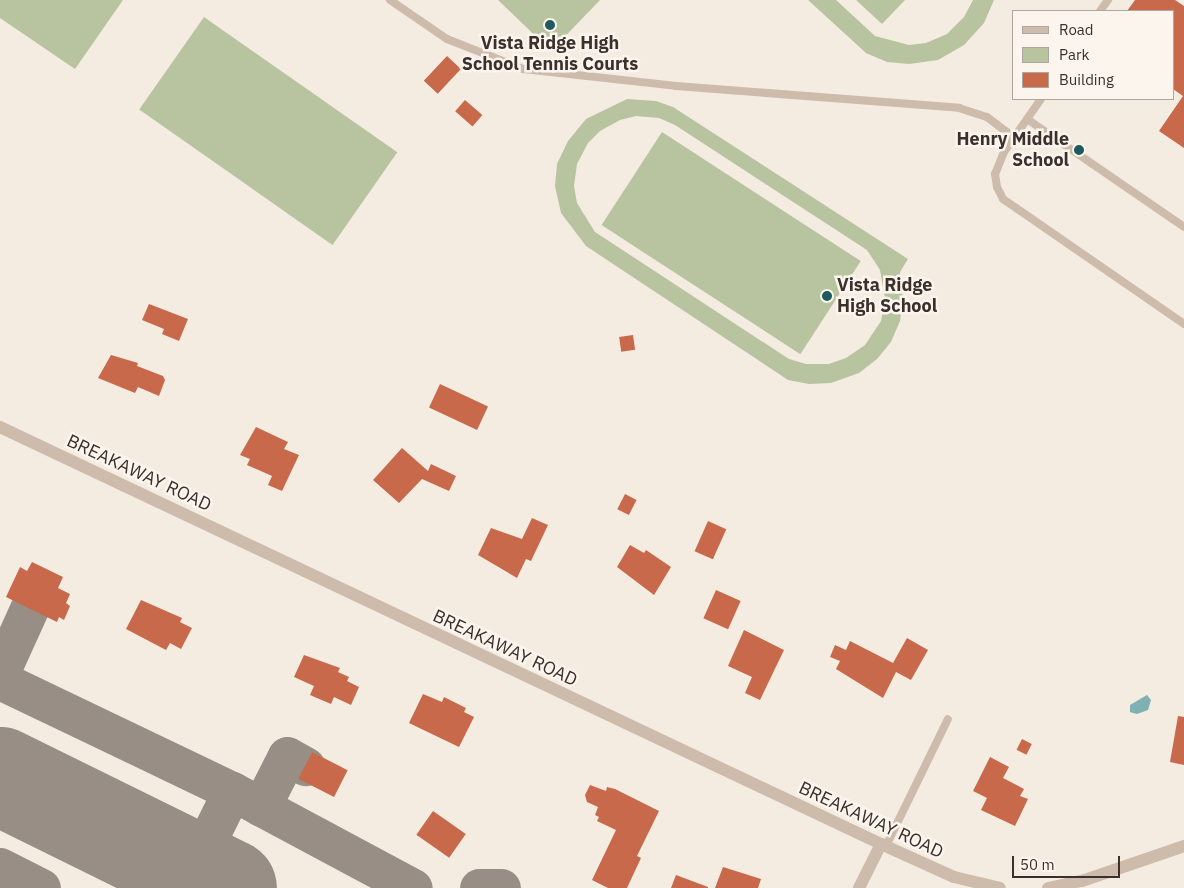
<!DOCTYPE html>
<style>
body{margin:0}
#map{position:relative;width:1184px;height:888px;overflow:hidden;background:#f4ebe1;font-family:"IBM Plex Sans",sans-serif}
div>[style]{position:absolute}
.green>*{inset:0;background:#b8c4a0;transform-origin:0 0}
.water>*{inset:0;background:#7fb0b2}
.taxiway>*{height:39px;margin:-19.5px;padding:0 19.5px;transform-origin:19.5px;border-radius:19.5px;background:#988e86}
.runway>*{height:98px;margin:-49px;padding:0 49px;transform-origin:49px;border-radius:49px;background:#988e86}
.building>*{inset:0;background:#c8694b;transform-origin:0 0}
.lane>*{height:8px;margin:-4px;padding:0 4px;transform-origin:4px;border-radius:4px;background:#cdbbac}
.street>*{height:12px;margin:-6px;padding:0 6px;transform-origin:6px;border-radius:6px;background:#cdbbac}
.dots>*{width:14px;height:14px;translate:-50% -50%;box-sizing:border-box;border:2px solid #fbf5ee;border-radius:50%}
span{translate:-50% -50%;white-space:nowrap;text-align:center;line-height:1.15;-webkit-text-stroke:5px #fbf5ee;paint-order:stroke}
.poi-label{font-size:18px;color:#3b302b;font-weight:700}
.right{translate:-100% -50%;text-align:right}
.left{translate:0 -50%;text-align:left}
.street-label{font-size:18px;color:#3b302b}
.legend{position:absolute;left:1012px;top:10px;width:162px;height:90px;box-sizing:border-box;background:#fbf5ee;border:1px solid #aea6a0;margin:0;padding:6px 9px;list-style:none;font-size:15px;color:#3b302b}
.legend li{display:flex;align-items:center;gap:10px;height:25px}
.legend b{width:25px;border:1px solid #aea6a0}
.scale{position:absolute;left:1012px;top:856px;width:108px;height:22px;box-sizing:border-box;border:2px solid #3b302b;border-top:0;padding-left:6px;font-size:15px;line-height:18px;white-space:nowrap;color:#3b302b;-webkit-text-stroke:4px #fbf5ee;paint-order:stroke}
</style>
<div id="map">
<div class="green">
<div style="clip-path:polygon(0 0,123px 0,75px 69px,0 18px)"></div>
<div style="clip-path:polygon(498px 0,600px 0,551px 51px)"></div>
<div style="clip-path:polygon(808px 0,836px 0,875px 36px,909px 45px,926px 43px,947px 34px,964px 17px,973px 0,994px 0,984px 23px,964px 45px,938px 60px,909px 64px,887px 62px,866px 53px)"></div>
<div style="clip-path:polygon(856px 0,905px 0,882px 24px)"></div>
<div style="left:204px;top:17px;width:236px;height:113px;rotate:35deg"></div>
<div style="clip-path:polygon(evenodd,627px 99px,656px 101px,673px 107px,908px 259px,900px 272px,903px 299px,900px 321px,891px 342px,877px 359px,859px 373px,831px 383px,809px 384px,788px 380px,586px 246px,561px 213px,555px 186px,557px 164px,568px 141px,586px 119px,627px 99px,636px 116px,659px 118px,675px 125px,867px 250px,880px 270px,885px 298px,881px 321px,865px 345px,846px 358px,829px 364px,806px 364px,789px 359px,595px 232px,577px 203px,574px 186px,577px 164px,588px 143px,600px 131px,620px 120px,636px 116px)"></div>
<div style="left:662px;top:132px;width:237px;height:111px;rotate:33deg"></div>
</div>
<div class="water">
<div style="clip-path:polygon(1147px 695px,1151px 700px,1148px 710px,1137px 714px,1130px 712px,1130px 705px)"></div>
</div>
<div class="taxiway">
<div style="left:0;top:673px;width:70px;rotate:-65.6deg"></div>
<div style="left:0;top:680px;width:257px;rotate:25.6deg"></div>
<div style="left:232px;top:791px;width:205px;rotate:28.2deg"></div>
<div style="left:261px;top:807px;width:57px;rotate:-63deg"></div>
<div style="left:287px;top:756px;width:21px;rotate:29deg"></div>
<div style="left:0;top:867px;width:46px;rotate:27.1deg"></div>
<div style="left:184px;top:888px;width:108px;rotate:-63.7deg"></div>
<div style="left:479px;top:888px;width:22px"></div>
</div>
<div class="runway">
<div style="left:0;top:776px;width:254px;rotate:26.2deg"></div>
</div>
<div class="building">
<div style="clip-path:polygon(1135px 0,1175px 0,1184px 6px,1184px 148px,1159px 131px,1183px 96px,1173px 89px,1173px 11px,1127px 11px)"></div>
<div style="left:447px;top:56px;width:19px;height:34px;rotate:43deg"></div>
<div style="left:465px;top:100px;width:23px;height:15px;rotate:41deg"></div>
<div style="clip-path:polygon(149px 304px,188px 319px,179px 341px,162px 334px,164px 329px,142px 320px)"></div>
<div style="left:633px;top:335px;width:15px;height:14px;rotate:82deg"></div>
<div style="clip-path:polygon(111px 355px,138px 363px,137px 366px,163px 376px,165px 380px,159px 396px,138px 387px,135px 393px,98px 378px)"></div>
<div style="left:440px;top:384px;width:53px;height:26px;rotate:25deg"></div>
<div style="clip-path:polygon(256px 427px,288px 442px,284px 449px,299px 455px,282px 491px,268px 485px,272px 476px,247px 465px,250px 459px,240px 455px)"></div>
<div style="clip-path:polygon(402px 448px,428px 471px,431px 464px,456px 476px,449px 491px,422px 479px,399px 503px,373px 480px)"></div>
<div style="left:625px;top:494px;width:13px;height:17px;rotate:27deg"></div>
<div style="clip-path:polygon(532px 518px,548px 525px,531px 561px,526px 559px,517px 578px,478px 555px,491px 528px,522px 539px)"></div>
<div style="left:708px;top:521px;width:20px;height:33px;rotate:24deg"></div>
<div style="clip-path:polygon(630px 545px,644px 553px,646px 550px,671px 567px,654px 595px,617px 567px)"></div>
<div style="clip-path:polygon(32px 562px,63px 577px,58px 588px,70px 594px,66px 603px,70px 606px,64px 620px,59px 617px,57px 622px,6px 597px,20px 567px,27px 571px)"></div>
<div style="left:716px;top:590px;width:27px;height:31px;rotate:24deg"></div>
<div style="clip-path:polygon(141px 600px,182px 618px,180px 622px,192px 628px,181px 649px,170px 643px,166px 650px,126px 629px)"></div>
<div style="clip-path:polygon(744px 630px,784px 650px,760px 700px,745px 693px,752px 677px,728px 666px)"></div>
<div style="clip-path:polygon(907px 638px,928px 650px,911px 680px,896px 672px,883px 698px,836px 669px,840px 661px,830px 657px,835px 645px,846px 650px,850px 641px,893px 663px)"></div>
<div style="clip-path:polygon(304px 655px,340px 668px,338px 672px,349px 677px,347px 681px,359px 687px,351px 705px,334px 697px,331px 704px,310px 695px,314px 686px,294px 677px)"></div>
<div style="clip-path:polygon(423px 694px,442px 702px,444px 697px,466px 708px,464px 712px,474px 717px,459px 747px,409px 723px)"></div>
<div style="clip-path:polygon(1178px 716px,1184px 717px,1184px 765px,1170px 762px)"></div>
<div style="left:1022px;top:739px;width:11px;height:12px;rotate:27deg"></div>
<div style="left:312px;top:752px;width:40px;height:30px;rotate:27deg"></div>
<div style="clip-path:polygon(990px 757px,1009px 767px,1003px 778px,1024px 789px,1020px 796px,1028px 799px,1015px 826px,981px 810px,987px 798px,973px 791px)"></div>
<div style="clip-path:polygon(590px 785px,606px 791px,607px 787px,615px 789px,659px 811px,637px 856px,641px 858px,627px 888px,608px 888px,592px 880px,616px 830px,597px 821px,599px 817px,595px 815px,598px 807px,587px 802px,585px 795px)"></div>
<div style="left:433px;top:811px;width:40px;height:29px;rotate:35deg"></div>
<div style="clip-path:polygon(723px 867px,761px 879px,758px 888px,715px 888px)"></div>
<div style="clip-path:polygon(676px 875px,708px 887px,708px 888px,671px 888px)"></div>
</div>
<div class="lane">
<div style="left:390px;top:0;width:69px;rotate:34.4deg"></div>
<div style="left:447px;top:39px;width:82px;rotate:21.5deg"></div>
<div style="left:523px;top:69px;width:154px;rotate:6.3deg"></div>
<div style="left:676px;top:86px;width:284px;rotate:4.4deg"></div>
<div style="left:959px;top:108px;width:29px;rotate:18deg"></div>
<div style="left:987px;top:117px;width:34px;rotate:37deg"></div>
<div style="left:1100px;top:11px;width:14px;rotate:-54deg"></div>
<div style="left:1041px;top:99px;width:65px;rotate:124.9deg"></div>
<div style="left:1004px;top:152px;width:24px;rotate:112deg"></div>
<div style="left:995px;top:174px;width:13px;rotate:81deg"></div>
<div style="left:997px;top:187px;width:13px;rotate:63deg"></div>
<div style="left:1003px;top:199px;width:220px;rotate:34.6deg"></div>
<div style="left:1027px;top:119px;width:191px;rotate:34.5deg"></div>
<div style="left:886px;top:846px;width:141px;rotate:-64deg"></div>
</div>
<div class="street">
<div style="left:0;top:427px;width:975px;rotate:25.33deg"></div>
<div style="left:881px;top:844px;width:80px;rotate:24.3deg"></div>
<div style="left:954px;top:877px;width:47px;rotate:13.4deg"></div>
<div style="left:859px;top:888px;width:49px;rotate:-63.4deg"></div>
<div style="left:1048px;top:888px;width:35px;rotate:-12deg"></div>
<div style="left:1082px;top:881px;width:108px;rotate:-18.9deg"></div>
</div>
<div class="dots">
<div style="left:550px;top:25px;background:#1f5a5e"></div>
<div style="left:1079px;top:150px;background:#1f5a5e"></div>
<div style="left:827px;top:296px;background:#1f5a5e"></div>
</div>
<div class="poi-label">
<span style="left:550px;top:54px">Vista Ridge High<br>School Tennis Courts</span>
<span class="right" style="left:1069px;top:150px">Henry Middle<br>School</span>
<span class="left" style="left:837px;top:296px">Vista Ridge<br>High School</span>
</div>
<div class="street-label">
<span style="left:139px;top:473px;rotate:25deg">BREAKAWAY ROAD</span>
<span style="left:505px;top:648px;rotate:25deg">BREAKAWAY ROAD</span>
<span style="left:871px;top:820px;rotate:25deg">BREAKAWAY ROAD</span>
</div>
<ul class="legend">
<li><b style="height:6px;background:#cdbbac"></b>Road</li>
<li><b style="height:14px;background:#b8c4a0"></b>Park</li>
<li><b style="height:14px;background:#c8694b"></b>Building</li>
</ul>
<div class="scale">50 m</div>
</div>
